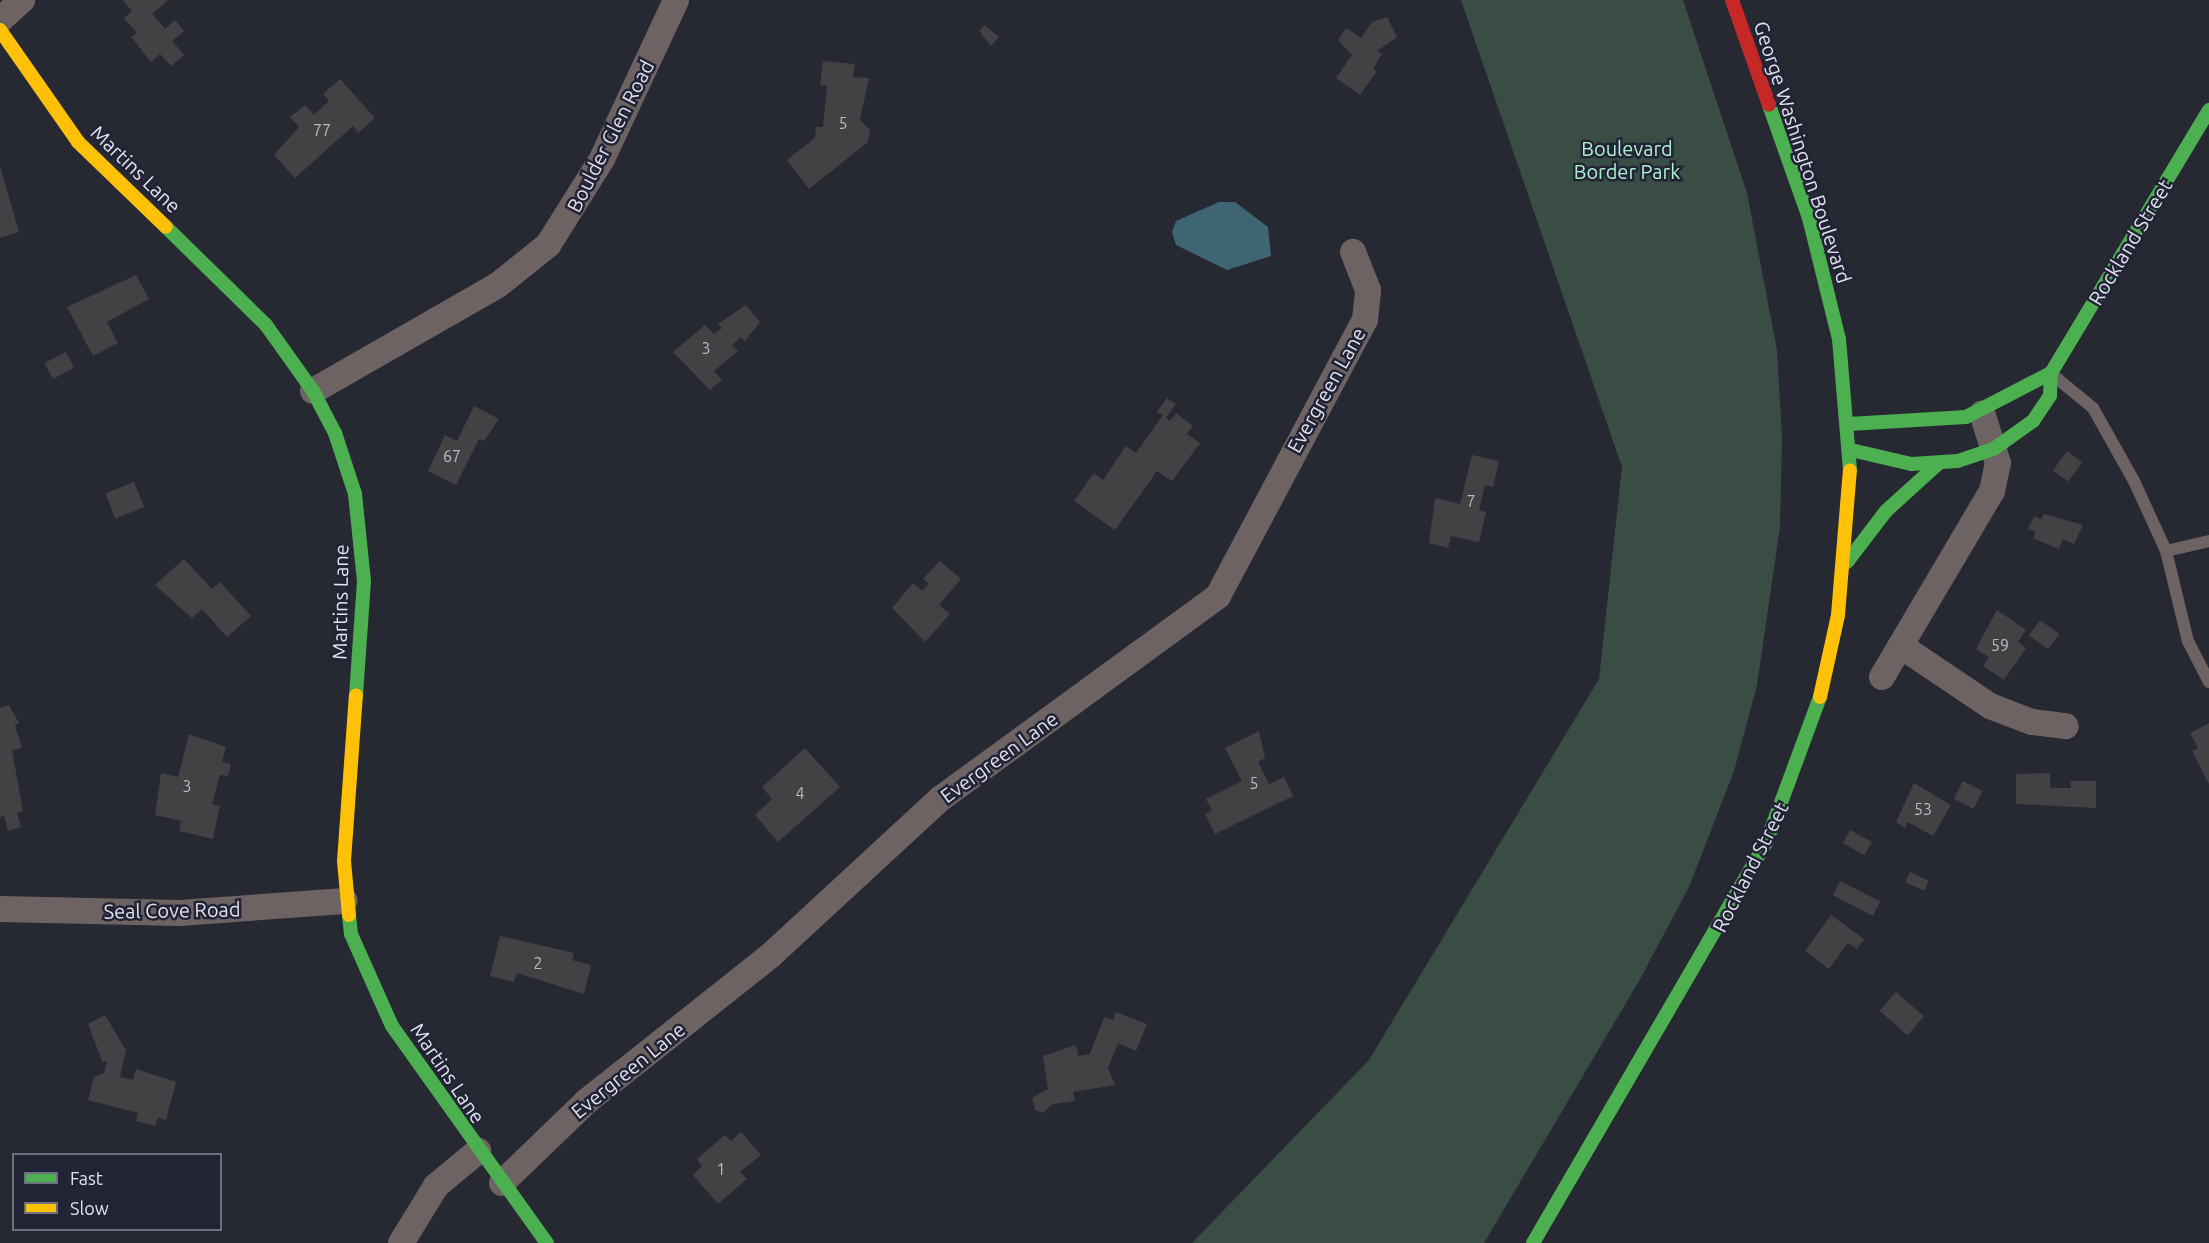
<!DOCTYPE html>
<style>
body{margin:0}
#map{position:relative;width:2209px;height:1243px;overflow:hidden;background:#262832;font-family:Ubuntu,sans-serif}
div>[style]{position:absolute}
.green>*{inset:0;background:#394d45}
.water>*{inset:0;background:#3f6474}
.building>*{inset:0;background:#444145;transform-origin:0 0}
.lane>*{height:12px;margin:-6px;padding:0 6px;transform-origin:6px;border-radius:6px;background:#6d6362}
.street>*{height:26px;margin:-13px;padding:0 13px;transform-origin:13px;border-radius:13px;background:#6d6362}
.fast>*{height:14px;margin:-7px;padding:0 7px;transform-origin:7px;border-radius:7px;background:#4caf50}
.slow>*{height:14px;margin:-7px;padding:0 7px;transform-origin:7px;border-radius:7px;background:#ffc107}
.jam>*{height:14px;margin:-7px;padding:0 7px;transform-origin:7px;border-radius:7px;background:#c62828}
span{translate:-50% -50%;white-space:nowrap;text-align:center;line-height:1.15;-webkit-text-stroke:5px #222436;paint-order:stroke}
.number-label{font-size:16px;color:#b9bac4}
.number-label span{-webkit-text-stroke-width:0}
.street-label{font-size:20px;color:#e0e2ee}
.park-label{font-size:20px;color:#acf1d0}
.legend{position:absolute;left:12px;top:1153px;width:210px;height:78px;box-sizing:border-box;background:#222436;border:2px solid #6e7080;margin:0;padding:8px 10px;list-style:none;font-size:18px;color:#e0e2ee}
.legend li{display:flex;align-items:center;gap:12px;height:30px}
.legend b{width:30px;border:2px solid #6e7080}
</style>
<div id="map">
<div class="green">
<div style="clip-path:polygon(1461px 0,1683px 0,1747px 193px,1777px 350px,1782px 438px,1780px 527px,1757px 685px,1734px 771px,1689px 887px,1639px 981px,1484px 1243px,1192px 1243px,1369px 1060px,1599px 679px,1622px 467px)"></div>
</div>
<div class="water">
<div style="clip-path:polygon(1219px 202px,1235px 202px,1268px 227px,1271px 256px,1227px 270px,1176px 245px,1172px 232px,1176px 221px)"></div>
</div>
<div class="building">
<div style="clip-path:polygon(123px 0,168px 0,152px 14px,165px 29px,175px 20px,184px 31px,172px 41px,184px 55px,171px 66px,160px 54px,151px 62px,131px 37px,137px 33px,124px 18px,132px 11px)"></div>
<div style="clip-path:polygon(1387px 17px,1397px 37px,1377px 51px,1382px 54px,1373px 69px,1377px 71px,1360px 95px,1336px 78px,1352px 55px,1338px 40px,1346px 28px,1361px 38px,1372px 22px)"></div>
<div style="clip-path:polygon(985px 25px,999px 37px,991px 46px,979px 31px)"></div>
<div style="clip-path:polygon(823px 61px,855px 64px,853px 77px,869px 78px,860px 120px,870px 130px,868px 142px,809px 189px,787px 160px,815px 138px,816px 127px,823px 127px,827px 86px,820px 85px)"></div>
<div style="clip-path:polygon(340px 79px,375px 118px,358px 133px,353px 126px,295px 178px,274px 155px,299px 127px,290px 117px,305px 105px,314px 115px,329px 101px,323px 94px)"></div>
<div style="clip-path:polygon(0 166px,19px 232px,0 238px)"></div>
<div style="clip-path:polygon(136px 275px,149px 299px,107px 322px,118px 343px,93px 356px,67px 307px)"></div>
<div style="clip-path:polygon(746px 305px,760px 322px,745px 341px,741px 337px,732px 345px,738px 351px,714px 371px,722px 380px,710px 390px,673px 352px,705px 325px,714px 334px,722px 328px,718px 324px)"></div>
<div style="left:66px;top:352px;width:18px;height:24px;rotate:63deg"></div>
<div style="clip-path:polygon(1167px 398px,1176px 404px,1166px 418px,1170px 421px,1176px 413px,1193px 426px,1187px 434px,1200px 443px,1172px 481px,1157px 471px,1115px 530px,1074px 501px,1094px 473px,1103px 480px,1126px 446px,1136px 453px,1163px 415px,1157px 412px)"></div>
<div style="clip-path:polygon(474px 406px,499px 419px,484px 441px,479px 439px,456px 485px,428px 471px,445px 435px,457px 441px)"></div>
<div style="left:2067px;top:451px;width:19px;height:24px;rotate:36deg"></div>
<div style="clip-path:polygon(1472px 455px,1499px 461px,1493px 487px,1485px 485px,1479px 510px,1486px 512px,1479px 542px,1451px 536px,1448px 548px,1429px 543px,1435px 498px,1460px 504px)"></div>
<div style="left:134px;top:482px;width:27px;height:31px;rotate:68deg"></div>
<div style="clip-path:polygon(2044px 514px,2083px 525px,2074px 544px,2063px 539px,2059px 549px,2033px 538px,2036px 532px,2028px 529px,2034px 516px,2041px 519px)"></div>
<div style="clip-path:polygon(184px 559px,212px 589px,220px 582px,251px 616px,227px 637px,202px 609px,192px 618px,155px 585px)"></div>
<div style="clip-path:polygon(940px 561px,961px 579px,939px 605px,950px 614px,925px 642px,892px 608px,913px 583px,922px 591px,929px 584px,923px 579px)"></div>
<div style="clip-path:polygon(1997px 610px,2026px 630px,2018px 642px,2026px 648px,2004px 680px,1983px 666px,1989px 657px,1976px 649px)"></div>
<div style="left:2040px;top:620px;width:24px;height:19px;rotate:36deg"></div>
<div style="clip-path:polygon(9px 705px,19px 723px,15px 725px,22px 748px,12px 750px,23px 811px,17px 813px,21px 827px,8px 831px,4px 816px,0 817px,0 708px)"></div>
<div style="clip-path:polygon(2209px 723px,2209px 784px,2192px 751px,2198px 748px,2190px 733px)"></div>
<div style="clip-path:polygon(1259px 731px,1265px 758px,1258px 762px,1269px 784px,1284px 777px,1293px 796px,1215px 834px,1205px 814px,1212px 810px,1206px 799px,1242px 781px,1225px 748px)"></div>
<div style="clip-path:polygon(189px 734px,226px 747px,222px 762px,231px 764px,228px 776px,220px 775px,212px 804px,220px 806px,213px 839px,179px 831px,181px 821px,155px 815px,161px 773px,178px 777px)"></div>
<div style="clip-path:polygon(805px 748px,840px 787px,778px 842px,755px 815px,772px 799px,762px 787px)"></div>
<div style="clip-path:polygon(2050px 773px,2050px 788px,2071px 788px,2070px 781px,2096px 781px,2096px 808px,2016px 804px,2016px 774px)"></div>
<div style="left:1963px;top:781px;width:22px;height:20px;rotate:27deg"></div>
<div style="clip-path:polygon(1914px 783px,1951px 805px,1933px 836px,1908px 822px,1905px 828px,1896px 822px)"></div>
<div style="left:1850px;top:830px;width:25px;height:15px;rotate:29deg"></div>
<div style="left:1910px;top:872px;width:21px;height:11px;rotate:25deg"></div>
<div style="left:1840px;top:881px;width:45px;height:16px;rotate:27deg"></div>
<div style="clip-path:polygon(1831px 915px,1864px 939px,1857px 949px,1848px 943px,1829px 969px,1805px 951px)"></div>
<div style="clip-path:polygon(500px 936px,574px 953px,572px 960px,591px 965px,584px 994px,517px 973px,514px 982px,490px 976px)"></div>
<div style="left:1896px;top:992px;width:37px;height:25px;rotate:41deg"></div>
<div style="clip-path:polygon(1116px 1012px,1147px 1024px,1136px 1051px,1118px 1043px,1108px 1068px,1115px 1085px,1073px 1092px,1075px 1101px,1053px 1104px,1043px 1113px,1035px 1110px,1032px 1098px,1048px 1089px,1043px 1056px,1076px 1045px,1078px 1056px,1090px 1054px,1104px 1017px,1113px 1020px)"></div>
<div style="clip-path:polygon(105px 1015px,126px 1050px,120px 1077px,133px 1080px,136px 1069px,176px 1082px,166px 1120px,158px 1118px,155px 1126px,136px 1121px,138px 1113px,88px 1100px,94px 1077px,104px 1073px,107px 1062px,102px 1061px,88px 1024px)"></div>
<div style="clip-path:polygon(741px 1132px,761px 1155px,740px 1172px,747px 1179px,718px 1204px,693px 1175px,702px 1166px,697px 1159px,725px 1135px,731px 1141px)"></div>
</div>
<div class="lane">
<div style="left:2054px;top:376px;width:50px;rotate:39.4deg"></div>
<div style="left:2093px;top:408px;width:84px;rotate:60.7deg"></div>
<div style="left:2134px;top:481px;width:77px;rotate:65.4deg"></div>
<div style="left:2166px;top:551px;width:93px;rotate:76.3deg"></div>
<div style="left:2188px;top:641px;width:46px;rotate:62.9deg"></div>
<div style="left:2166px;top:551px;width:44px;rotate:-13.1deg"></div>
</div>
<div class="street">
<div style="left:0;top:20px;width:30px;rotate:-42deg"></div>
<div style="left:313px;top:391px;width:213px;rotate:-29.8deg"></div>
<div style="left:498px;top:285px;width:64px;rotate:-38.7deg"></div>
<div style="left:548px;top:245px;width:102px;rotate:-57.9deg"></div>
<div style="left:602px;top:159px;width:175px;rotate:-65deg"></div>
<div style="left:1901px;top:646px;width:107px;rotate:34deg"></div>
<div style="left:1990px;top:706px;width:45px;rotate:20.9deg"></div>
<div style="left:2032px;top:722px;width:34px;rotate:7deg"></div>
<div style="left:1882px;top:677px;width:216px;rotate:-59.4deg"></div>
<div style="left:1992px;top:491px;width:29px;rotate:-78deg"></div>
<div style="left:1998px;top:463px;width:52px;rotate:-107.7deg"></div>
<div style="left:0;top:909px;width:180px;rotate:1.3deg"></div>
<div style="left:180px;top:913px;width:165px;rotate:-4.2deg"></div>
<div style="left:502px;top:1183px;width:118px;rotate:-44deg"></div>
<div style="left:587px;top:1101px;width:235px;rotate:-38.4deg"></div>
<div style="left:771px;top:955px;width:230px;rotate:-42.7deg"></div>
<div style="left:940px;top:799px;width:344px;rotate:-36.1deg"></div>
<div style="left:1218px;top:596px;width:313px;rotate:-62deg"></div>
<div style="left:1365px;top:320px;width:30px;rotate:-84deg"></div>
<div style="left:1368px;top:290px;width:41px;rotate:-111.5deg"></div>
<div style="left:401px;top:1243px;width:67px;rotate:-58.4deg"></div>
<div style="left:436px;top:1186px;width:55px;rotate:-39.8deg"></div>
</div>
<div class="fast">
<div style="left:1769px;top:105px;width:120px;rotate:70.5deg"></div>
<div style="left:1809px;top:218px;width:125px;rotate:76.1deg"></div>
<div style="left:1839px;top:339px;width:131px;rotate:85.2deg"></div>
<div style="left:166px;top:227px;width:140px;rotate:44.4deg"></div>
<div style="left:266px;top:325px;width:81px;rotate:54.5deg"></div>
<div style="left:313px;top:391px;width:47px;rotate:62.4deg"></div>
<div style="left:335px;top:433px;width:64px;rotate:71.8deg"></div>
<div style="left:355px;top:494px;width:87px;rotate:84.1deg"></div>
<div style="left:364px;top:581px;width:114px;rotate:94deg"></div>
<div style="left:1849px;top:424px;width:117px;rotate:-3.4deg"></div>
<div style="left:1966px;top:417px;width:96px;rotate:-27.4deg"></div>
<div style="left:1851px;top:450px;width:62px;rotate:13.1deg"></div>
<div style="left:1911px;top:464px;width:47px;rotate:-3.7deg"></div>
<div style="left:1958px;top:461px;width:39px;rotate:-19deg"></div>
<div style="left:1995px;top:448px;width:47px;rotate:-35.4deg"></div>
<div style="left:2033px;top:421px;width:30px;rotate:-56deg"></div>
<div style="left:2050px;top:396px;width:23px;rotate:-88deg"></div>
<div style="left:2051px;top:373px;width:307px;rotate:-59deg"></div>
<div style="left:1847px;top:562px;width:64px;rotate:-52.6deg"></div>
<div style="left:1886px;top:511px;width:72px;rotate:-42.2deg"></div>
<div style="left:349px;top:915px;width:19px;rotate:84deg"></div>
<div style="left:351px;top:934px;width:101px;rotate:66deg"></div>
<div style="left:392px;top:1026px;width:267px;rotate:54.5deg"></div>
<div style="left:1533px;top:1243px;width:463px;rotate:-59.8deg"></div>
<div style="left:1766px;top:843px;width:156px;rotate:-69.7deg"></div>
</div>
<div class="slow">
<div style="left:0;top:30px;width:136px;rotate:55.1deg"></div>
<div style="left:78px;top:142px;width:122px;rotate:44deg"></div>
<div style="left:1820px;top:697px;width:84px;rotate:-77.6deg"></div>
<div style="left:1838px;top:615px;width:145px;rotate:-85.3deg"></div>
<div style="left:349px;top:915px;width:54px;rotate:-95.3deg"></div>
<div style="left:344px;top:861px;width:166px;rotate:-85.9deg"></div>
</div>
<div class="jam">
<div style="left:1732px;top:0;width:111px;rotate:70.6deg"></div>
</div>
<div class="number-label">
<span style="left:843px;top:123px">5</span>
<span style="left:322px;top:130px">77</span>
<span style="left:706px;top:348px">3</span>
<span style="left:452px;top:456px">67</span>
<span style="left:1471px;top:501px">7</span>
<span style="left:2000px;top:645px">59</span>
<span style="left:1254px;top:783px">5</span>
<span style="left:187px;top:786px">3</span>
<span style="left:800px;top:793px">4</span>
<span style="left:1923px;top:809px">53</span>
<span style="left:538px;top:963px">2</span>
<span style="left:721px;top:1169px">1</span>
</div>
<div class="street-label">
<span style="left:610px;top:136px;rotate:-63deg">Boulder Glen Road</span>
<span style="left:1803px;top:152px;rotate:72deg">George Washington Boulevard</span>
<span style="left:136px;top:169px;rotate:44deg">Martins Lane</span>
<span style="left:2130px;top:242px;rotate:-59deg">Rockland Street</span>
<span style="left:1326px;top:390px;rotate:-61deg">Evergreen Lane</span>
<span style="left:340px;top:602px;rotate:-89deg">Martins Lane</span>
<span style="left:999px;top:757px;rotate:-36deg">Evergreen Lane</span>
<span style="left:1750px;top:867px;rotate:-63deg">Rockland Street</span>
<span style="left:172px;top:910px;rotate:-1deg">Seal Cove Road</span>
<span style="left:628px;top:1070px;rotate:-39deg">Evergreen Lane</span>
<span style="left:448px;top:1073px;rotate:56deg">Martins Lane</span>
</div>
<div class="park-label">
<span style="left:1627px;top:160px">Boulevard<br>Border Park</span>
</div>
<ul class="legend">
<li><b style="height:8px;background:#4caf50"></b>Fast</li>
<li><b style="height:8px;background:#ffc107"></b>Slow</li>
</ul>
</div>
